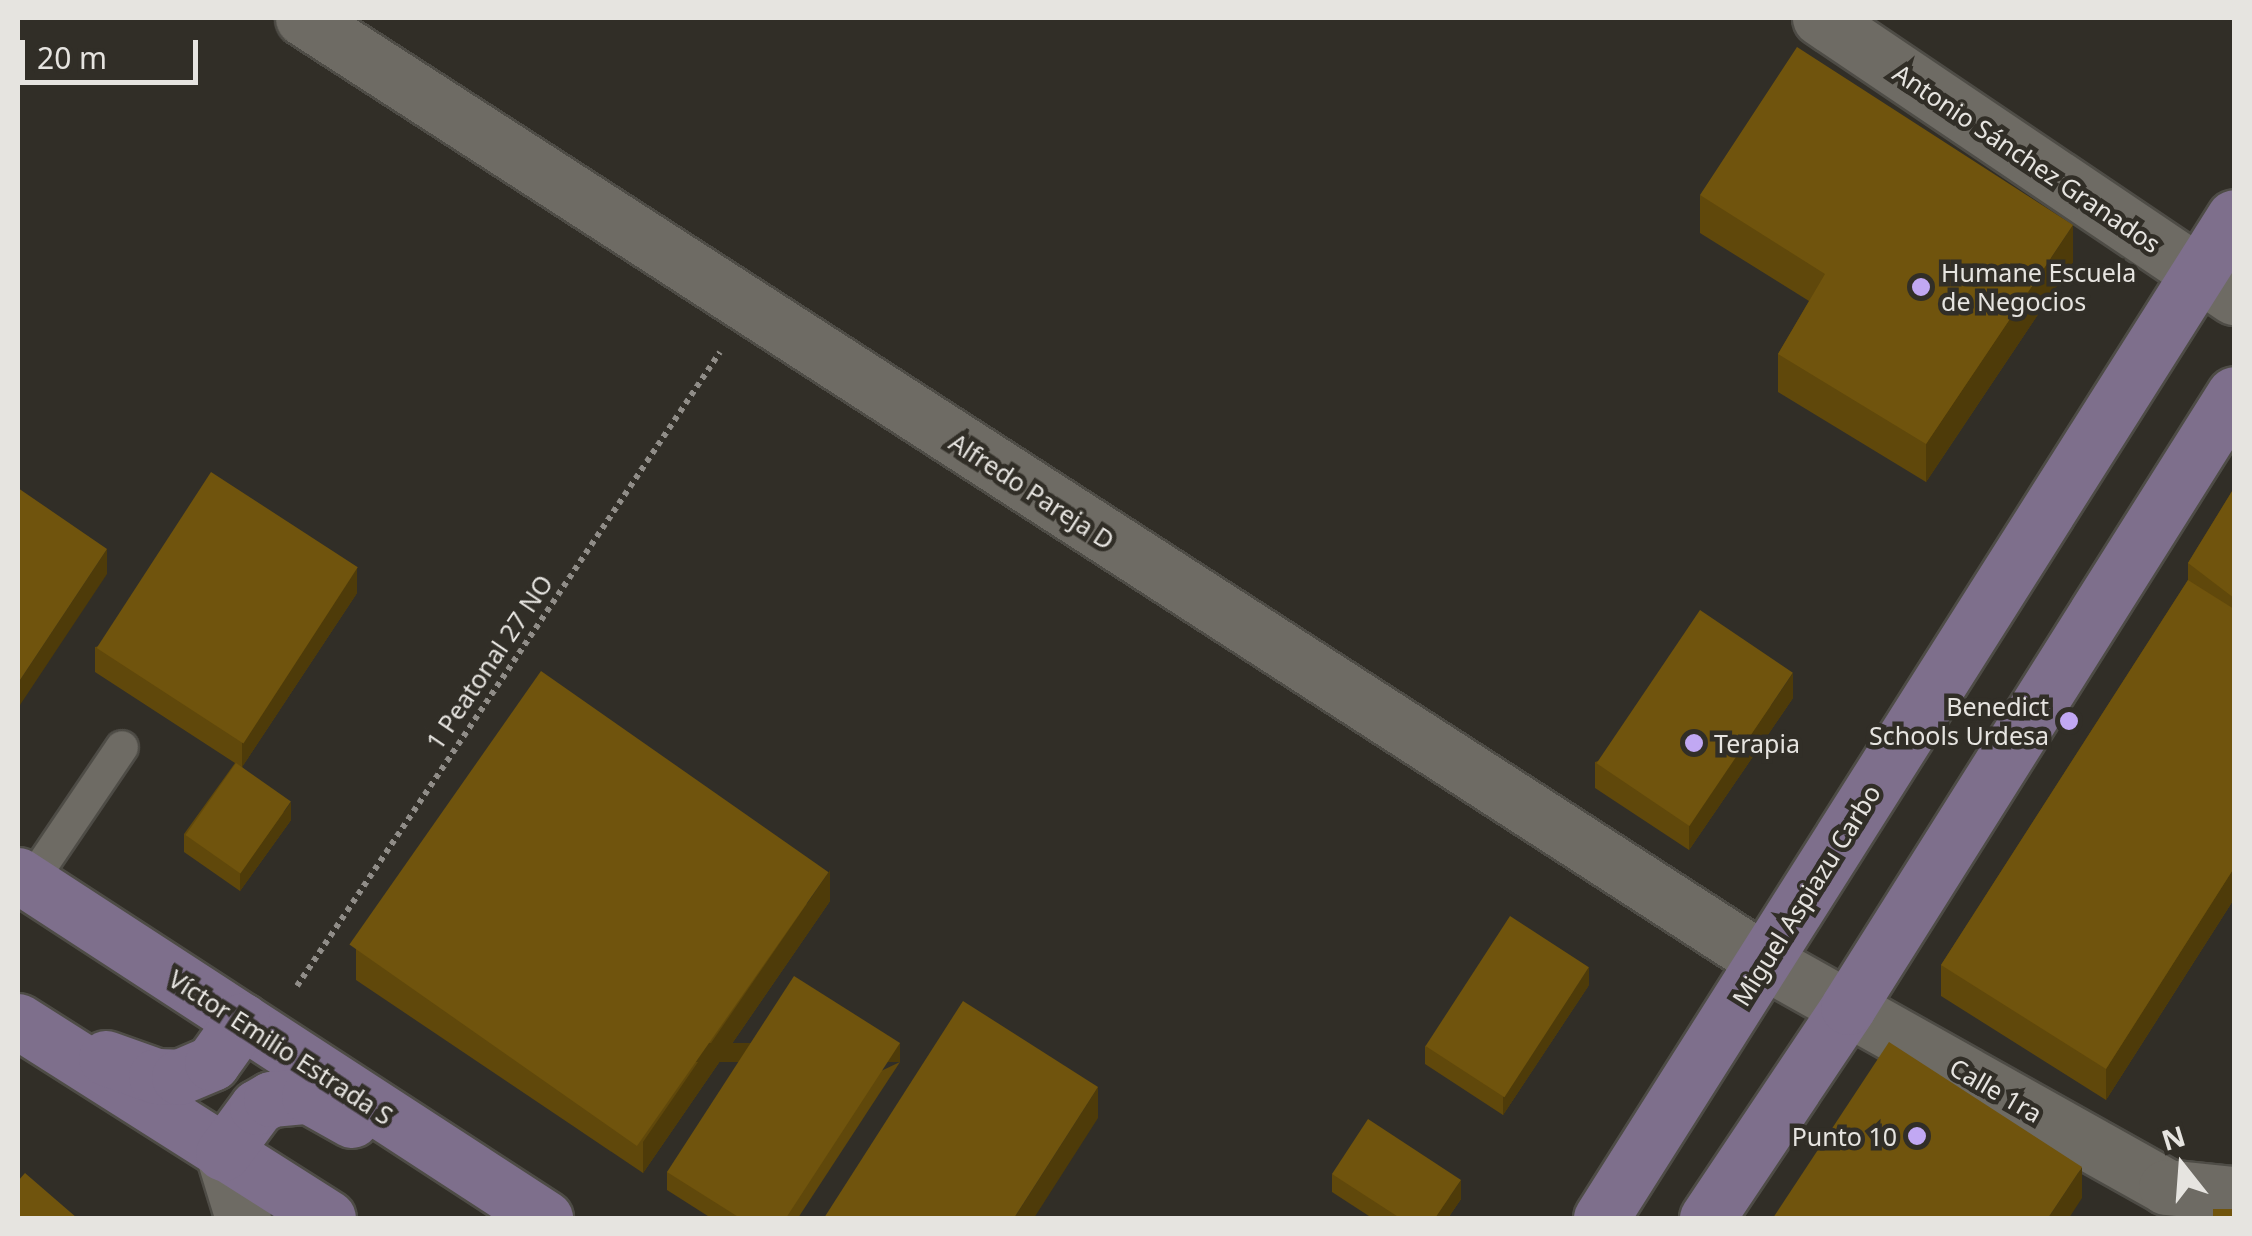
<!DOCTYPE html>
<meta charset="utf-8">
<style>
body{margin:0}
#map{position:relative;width:2252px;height:1236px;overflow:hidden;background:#312e27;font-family:"Noto Sans",sans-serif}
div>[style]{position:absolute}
.path>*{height:6px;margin-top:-3px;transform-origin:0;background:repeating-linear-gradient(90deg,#908d88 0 5px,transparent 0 10px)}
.roads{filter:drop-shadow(2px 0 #4e4c46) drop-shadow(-2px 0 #4e4c46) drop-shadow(0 2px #4e4c46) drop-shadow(0 -2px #4e4c46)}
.lane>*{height:32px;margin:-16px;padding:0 16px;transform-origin:16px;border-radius:16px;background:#6e6b64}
.street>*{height:55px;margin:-27.5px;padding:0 27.5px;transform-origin:27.5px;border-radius:27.5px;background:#6e6b64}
.secondary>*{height:55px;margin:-27.5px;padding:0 27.5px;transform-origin:27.5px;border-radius:27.5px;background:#7e6f8c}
.wall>*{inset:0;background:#60480b}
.shaded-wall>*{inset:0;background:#4e3b09;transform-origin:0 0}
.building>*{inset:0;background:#70540d;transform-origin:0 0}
.dots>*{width:28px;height:28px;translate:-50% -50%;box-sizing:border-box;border:5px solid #312e27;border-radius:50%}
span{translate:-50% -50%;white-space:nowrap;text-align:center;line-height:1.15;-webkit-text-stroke:9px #312e27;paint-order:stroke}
.street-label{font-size:25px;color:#e6e4e0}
.poi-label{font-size:25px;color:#e6e4e0}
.left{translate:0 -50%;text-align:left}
.right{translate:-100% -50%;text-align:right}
.frame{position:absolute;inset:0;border:20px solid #e6e4e0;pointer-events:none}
.north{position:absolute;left:2132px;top:1116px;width:100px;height:100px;-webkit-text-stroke:8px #312e27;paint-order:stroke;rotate:343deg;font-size:28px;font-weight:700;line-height:40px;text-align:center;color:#e6e4e0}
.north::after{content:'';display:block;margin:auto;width:35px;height:45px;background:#e6e4e0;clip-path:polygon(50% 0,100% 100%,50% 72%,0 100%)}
.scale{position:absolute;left:20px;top:40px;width:178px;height:45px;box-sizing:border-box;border:5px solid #e6e4e0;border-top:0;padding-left:12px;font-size:30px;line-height:35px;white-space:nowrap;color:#e6e4e0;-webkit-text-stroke:8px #312e27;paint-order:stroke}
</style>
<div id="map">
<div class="path">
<div style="left:297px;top:986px;width:762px;rotate:-56.29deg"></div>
</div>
<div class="roads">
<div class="lane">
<div style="left:30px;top:883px;width:164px;rotate:-55.9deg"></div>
</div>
<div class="street">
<div style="left:303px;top:18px;width:1739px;rotate:32.84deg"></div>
<div style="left:1764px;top:961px;width:461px;rotate:29.3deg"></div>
<div style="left:2166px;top:1187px;width:68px;rotate:5.9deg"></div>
<div style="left:1820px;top:18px;width:499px;rotate:34deg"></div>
<div style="left:223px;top:1153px;width:68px;rotate:72.9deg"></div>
</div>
<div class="secondary">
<div style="left:18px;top:875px;width:629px;rotate:33.06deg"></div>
<div style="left:18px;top:1021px;width:367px;rotate:32.4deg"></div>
<div style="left:106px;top:1058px;width:53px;rotate:19.8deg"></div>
<div style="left:156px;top:1076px;width:23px;rotate:2deg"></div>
<div style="left:179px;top:1077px;width:36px;rotate:-23deg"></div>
<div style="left:212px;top:1063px;width:52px;rotate:-54.5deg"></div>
<div style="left:223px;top:1153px;width:57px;rotate:-53.5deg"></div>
<div style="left:257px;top:1107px;width:16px;rotate:-30deg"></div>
<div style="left:271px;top:1099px;width:38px;rotate:-5deg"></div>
<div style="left:309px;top:1096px;width:49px;rotate:29.2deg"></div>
<div style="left:1601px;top:1218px;width:1184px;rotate:-57.69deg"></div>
<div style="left:1707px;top:1218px;width:254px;rotate:-56.2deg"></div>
<div style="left:1848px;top:1007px;width:724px;rotate:-57.8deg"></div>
</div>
</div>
<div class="wall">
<div style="clip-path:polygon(1700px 195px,2073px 262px,1926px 482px,1778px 392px,1778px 354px,1809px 301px,1700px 233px)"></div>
<div style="clip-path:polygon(2234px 488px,2234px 899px,2106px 1100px,1941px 996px,1941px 965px,2188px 580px,2188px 563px)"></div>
<div style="clip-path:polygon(357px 593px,242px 767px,291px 820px,240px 891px,184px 852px,184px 834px,235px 763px,95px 672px,95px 647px)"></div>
<div style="clip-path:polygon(1793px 698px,1689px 850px,1595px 788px,1595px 762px)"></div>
<div style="clip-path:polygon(830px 901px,643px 1173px,356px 980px,356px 949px)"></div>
<div style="clip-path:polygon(1589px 985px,1503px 1115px,1425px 1064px,1425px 1046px)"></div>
<div style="clip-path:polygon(900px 1062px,798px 1218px,711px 1218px,667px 1190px,667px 1172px)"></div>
<div style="clip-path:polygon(1332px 1174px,1461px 1199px,1448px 1218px,1372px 1218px,1332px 1192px)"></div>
</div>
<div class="shaded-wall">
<div style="clip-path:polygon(2073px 225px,2073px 262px,1926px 482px,1926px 444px)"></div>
<div style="clip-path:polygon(107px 549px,107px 574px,18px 708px,18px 683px)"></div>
<div style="clip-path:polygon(357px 568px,357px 593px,242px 767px,242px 741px)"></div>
<div style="clip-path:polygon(1793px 673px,1793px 698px,1689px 850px,1689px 825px)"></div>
<div style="clip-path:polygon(291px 802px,291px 820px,240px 891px,240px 873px)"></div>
<div style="clip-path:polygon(2234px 868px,2234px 899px,2106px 1100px,2106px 1069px)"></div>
<div style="clip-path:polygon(830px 870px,830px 901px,643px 1173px,643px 1142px)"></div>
<div style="clip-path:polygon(1589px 967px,1589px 985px,1503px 1115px,1503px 1097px)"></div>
<div style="left:900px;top:1043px;width:19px;height:209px;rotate:90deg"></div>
<div style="clip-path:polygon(1098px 1087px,1098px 1118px,1034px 1218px,1014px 1218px)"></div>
<div style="clip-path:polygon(2082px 1167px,2082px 1198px,2069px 1218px,2048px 1218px)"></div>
<div style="clip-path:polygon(1461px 1180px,1461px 1199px,1448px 1218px,1435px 1218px)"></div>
</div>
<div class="building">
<div style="clip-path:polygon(1797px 47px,2073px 225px,1926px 444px,1778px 354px,1825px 274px,1700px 195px)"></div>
<div style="left:211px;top:472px;width:175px;height:210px;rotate:33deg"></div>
<div style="clip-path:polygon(18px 488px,107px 549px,18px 683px)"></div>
<div style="clip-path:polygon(2234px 488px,2234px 598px,2188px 563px)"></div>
<div style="clip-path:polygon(2188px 580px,2234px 609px,2234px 868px,2106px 1069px,1941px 965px)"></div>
<div style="left:1700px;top:610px;width:112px;height:185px;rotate:34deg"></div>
<div style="left:541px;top:671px;width:351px;height:334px;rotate:35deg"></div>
<div style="left:236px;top:763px;width:67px;height:88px;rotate:35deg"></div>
<div style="left:1510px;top:916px;width:94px;height:155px;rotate:33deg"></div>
<div style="clip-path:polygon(794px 976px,900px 1043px,786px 1218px,740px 1218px,667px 1172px)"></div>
<div style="clip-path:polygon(963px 1001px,1098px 1087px,1014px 1218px,824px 1218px)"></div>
<div style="clip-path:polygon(1889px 1042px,2082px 1167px,2048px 1218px,1773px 1218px)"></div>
<div style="clip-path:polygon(1368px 1119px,1461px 1180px,1435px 1218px,1400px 1218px,1332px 1174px)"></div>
<div style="clip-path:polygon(25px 1173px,77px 1218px,18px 1218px,18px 1181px)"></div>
<div style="left:2213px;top:1209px;width:21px;height:9px"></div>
</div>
<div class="dots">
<div style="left:1921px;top:287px;background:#c1a8f3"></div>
<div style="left:2069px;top:721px;background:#c1a8f3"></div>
<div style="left:1694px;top:743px;background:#c1a8f3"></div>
<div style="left:1917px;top:1136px;background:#c1a8f3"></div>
</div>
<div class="street-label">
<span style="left:2027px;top:158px;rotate:34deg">Antonio Sánchez Granados</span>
<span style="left:1032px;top:491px;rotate:33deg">Alfredo Pareja D</span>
<span style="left:489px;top:662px;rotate:-56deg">1 Peatonal 27 NO</span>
<span style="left:1806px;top:895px;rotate:-58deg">Miguel Aspiazu Carbo</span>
<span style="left:281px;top:1047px;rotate:33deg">Víctor Emilio Estrada S</span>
<span style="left:1996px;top:1090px;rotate:30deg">Calle 1ra</span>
</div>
<div class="poi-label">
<span class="left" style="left:1941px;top:287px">Humane Escuela<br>de Negocios</span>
<span class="right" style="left:2049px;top:721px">Benedict<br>Schools Urdesa</span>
<span class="left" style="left:1714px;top:743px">Terapia</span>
<span class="right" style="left:1897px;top:1136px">Punto 10</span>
</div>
<div class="frame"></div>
<div class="north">N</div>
<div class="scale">20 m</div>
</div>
